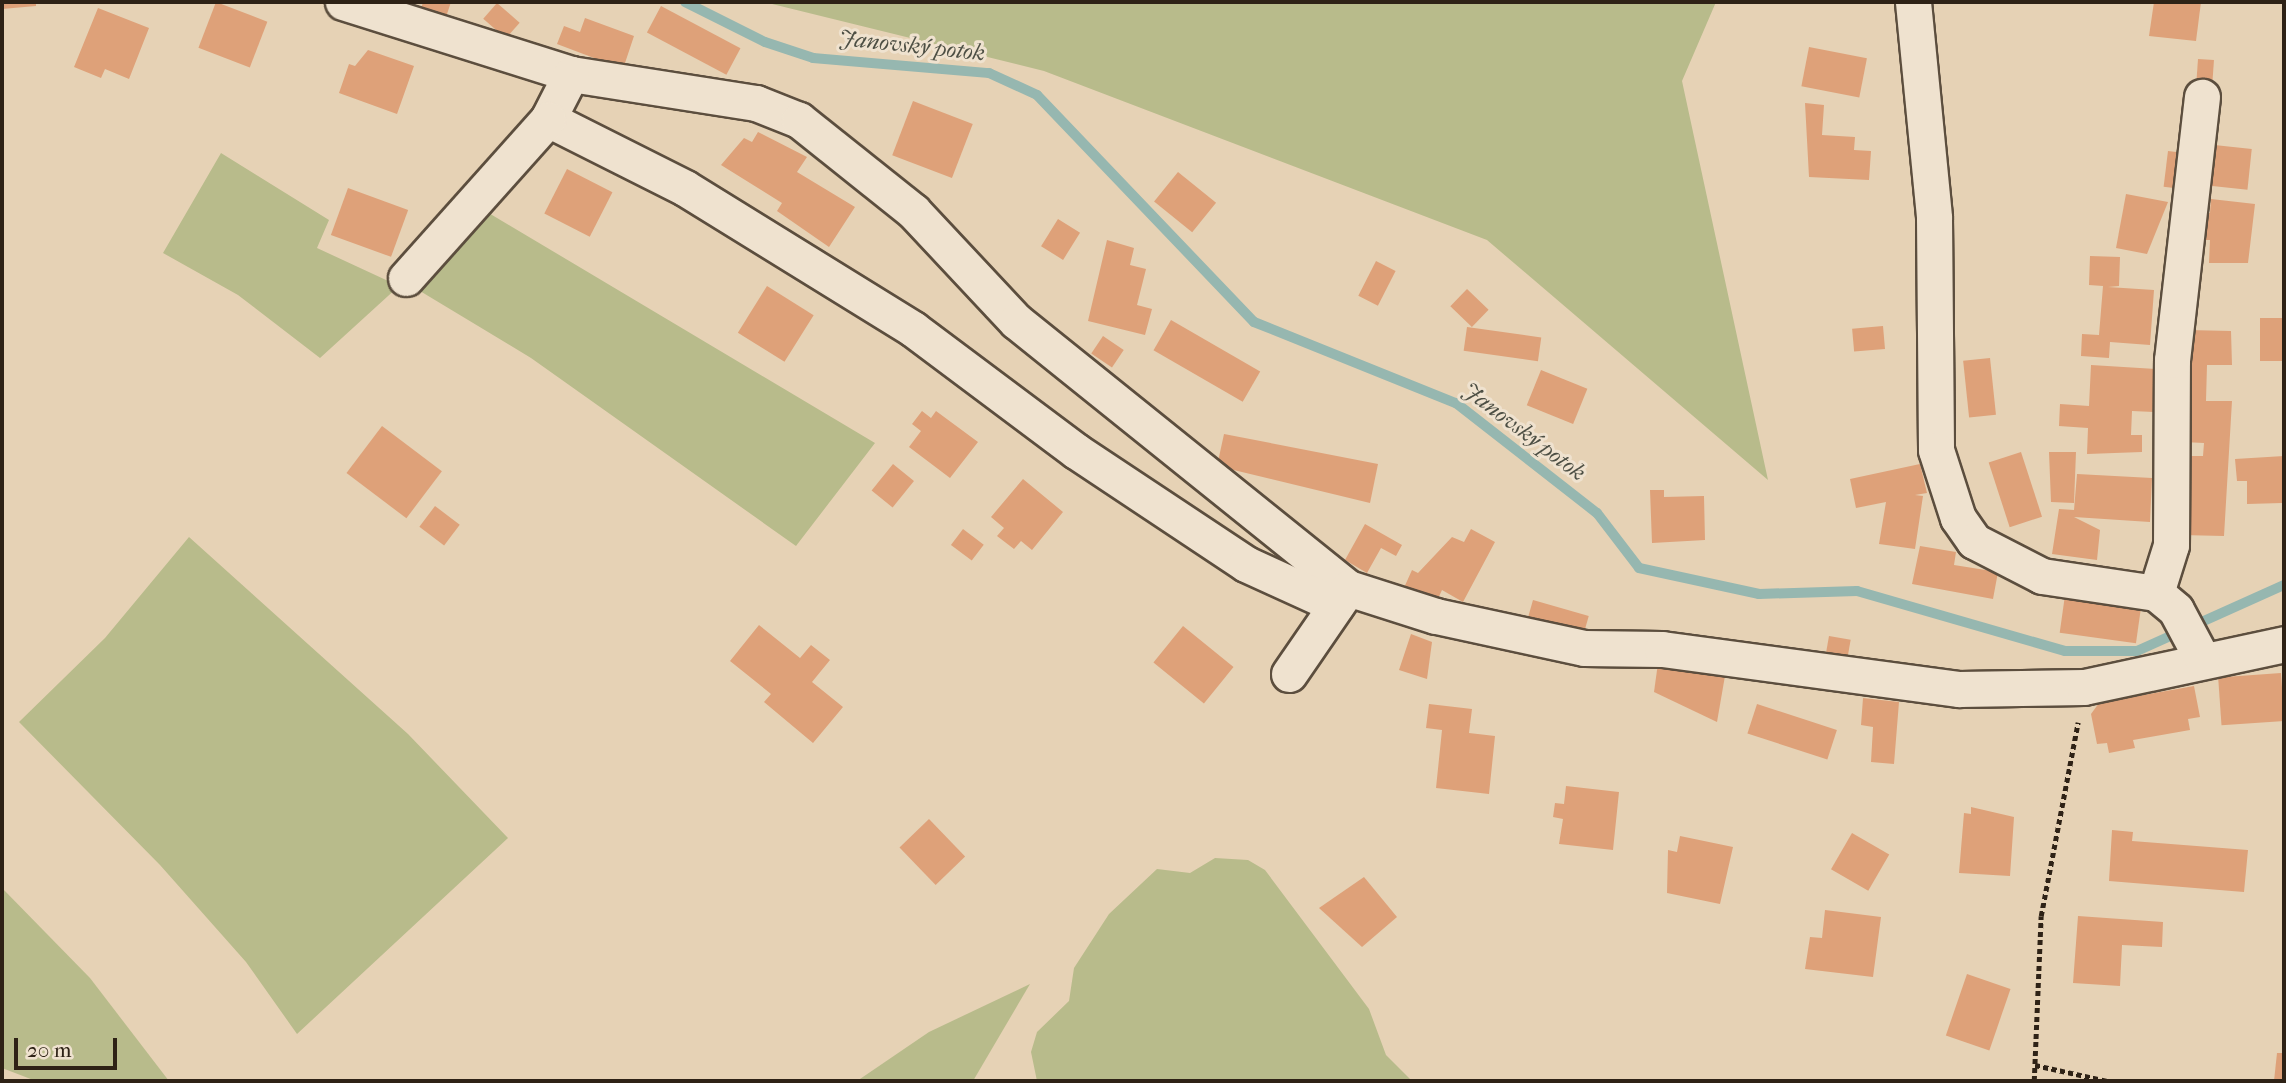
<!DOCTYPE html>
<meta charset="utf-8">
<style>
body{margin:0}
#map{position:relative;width:2286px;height:1083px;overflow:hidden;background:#e6d2b5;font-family:"IM FELL French Canon",serif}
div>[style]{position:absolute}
.green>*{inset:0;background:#b8bb8b}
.stream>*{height:10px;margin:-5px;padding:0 5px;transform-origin:5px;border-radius:5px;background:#96b7b0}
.building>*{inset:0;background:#dea179;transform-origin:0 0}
.path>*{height:4.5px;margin-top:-2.25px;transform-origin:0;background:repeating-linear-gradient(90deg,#2e2216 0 5px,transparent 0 8.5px)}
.roads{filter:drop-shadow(2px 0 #5c4e3e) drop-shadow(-2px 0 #5c4e3e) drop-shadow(0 2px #5c4e3e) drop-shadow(0 -2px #5c4e3e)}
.minor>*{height:35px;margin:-17.5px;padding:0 17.5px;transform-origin:17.5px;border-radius:17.5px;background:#efe2cf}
span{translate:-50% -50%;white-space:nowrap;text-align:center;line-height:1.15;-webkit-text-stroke:6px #efe2cf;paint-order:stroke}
.water-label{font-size:23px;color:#4d4f44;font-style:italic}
.frame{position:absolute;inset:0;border:4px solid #2e2216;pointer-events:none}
.scale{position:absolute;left:14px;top:1038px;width:103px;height:32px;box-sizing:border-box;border:4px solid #2e2216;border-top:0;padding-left:9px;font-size:21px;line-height:24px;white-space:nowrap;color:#2e2216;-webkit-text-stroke:5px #efe2cf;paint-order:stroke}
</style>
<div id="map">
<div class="green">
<div style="clip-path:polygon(764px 2px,1716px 2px,1682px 81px,1768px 480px,1487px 240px,1044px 71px)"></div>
<div style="clip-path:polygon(221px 153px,329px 220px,317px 248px,399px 286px,320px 358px,238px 295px,163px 253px)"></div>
<div style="clip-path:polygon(487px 212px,875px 443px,796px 546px,531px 358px,420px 291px)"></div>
<div style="clip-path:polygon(189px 537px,408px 734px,508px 838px,297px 1034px,246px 962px,160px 865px,19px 722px,105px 638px)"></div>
<div style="clip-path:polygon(1215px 858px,1248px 860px,1265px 870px,1369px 1009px,1386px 1055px,1412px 1081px,1037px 1081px,1031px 1052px,1037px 1032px,1069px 1001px,1074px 968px,1109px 914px,1157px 869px,1190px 873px)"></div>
<div style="clip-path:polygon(2px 888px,90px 978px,169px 1081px,36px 1081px,2px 1068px)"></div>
<div style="clip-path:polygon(1030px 984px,973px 1081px,857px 1081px,929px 1032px)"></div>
</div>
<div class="stream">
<div style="left:685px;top:2px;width:89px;rotate:26.6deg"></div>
<div style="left:765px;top:42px;width:51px;rotate:18.4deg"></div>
<div style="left:813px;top:58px;width:177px;rotate:4.9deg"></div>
<div style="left:989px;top:73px;width:53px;rotate:24.6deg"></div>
<div style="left:1037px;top:95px;width:314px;rotate:46.3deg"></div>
<div style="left:1254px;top:322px;width:218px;rotate:21.9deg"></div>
<div style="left:1456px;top:403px;width:179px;rotate:38deg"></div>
<div style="left:1597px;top:513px;width:69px;rotate:52.6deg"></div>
<div style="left:1639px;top:568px;width:123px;rotate:12.2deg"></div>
<div style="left:1759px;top:594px;width:98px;rotate:-1.8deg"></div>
<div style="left:1857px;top:591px;width:216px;rotate:16.1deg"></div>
<div style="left:2065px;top:651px;width:72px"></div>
<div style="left:2137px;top:651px;width:161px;rotate:-24.2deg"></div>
</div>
<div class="building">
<div style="clip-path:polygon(2px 2px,36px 2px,36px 6px,2px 9px)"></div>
<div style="left:216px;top:2px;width:55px;height:49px;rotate:21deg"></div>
<div style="clip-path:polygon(423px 2px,451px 2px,446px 17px,421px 9px)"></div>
<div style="clip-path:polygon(2154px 2px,2201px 2px,2196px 41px,2149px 36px)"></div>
<div style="left:497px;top:3px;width:30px;height:21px;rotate:41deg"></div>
<div style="left:661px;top:6px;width:90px;height:30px;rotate:28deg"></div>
<div style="clip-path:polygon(98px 8px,149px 28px,129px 79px,105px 69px,101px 78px,74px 67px)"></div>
<div style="clip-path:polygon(585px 18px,634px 36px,623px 69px,557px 44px,564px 26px,580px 32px)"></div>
<div style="left:1809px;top:47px;width:59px;height:40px;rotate:11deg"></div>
<div style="clip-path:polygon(368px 50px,414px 66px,397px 114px,339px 93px,349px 64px,355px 66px)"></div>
<div style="left:2198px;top:59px;width:16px;height:31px;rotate:4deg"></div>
<div style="left:913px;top:101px;width:64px;height:58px;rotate:21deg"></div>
<div style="clip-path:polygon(1805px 103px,1824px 105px,1822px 135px,1855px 137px,1854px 150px,1871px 151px,1869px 180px,1809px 177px)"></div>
<div style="clip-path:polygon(758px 132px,807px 157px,797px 172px,855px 207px,829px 247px,777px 211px,782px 203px,721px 165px,744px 138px,752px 142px)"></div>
<div style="left:2205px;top:144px;width:47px;height:41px;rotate:6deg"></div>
<div style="left:2168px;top:151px;width:25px;height:36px;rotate:7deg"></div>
<div style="left:567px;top:169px;width:51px;height:50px;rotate:27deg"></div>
<div style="left:1178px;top:172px;width:49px;height:38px;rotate:39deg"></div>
<div style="left:348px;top:188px;width:64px;height:50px;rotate:20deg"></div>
<div style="clip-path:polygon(2126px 194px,2168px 202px,2147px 254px,2116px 248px)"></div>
<div style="clip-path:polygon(2211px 199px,2255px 204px,2248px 263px,2209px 263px,2210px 240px,2197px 240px,2199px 212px,2210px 213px)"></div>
<div style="left:1058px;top:219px;width:26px;height:32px;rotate:32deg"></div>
<div style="clip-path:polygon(1107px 240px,1134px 248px,1130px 265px,1146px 269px,1137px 305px,1152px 309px,1145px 335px,1088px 321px)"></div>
<div style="clip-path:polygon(2090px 256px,2120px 257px,2119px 286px,2108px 287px,2154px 290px,2150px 345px,2110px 342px,2109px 358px,2081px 356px,2082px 334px,2099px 335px,2103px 286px,2089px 285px)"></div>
<div style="left:1376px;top:261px;width:22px;height:39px;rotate:27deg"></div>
<div style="left:767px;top:286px;width:55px;height:55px;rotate:32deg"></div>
<div style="left:1467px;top:289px;width:30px;height:24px;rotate:44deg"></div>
<div style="left:2284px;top:318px;width:43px;height:24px;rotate:90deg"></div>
<div style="left:1171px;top:320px;width:103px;height:35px;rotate:30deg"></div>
<div style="left:1883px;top:326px;width:23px;height:31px;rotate:85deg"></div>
<div style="left:1467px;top:327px;width:75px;height:24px;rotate:8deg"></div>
<div style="clip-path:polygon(2188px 330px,2231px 331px,2232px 365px,2207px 365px,2206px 401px,2232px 401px,2224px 536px,2181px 535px,2183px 456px,2203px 456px,2204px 443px,2183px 442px,2183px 421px,2191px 422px)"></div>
<div style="left:1103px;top:336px;width:25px;height:21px;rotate:34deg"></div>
<div style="left:1990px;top:358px;width:57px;height:27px;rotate:84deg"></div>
<div style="clip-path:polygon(2091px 365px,2156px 369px,2154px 412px,2132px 411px,2131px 435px,2142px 435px,2142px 452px,2087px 454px,2088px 428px,2059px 426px,2060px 404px,2089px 406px)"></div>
<div style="left:1541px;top:370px;width:50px;height:38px;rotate:22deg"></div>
<div style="clip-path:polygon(922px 411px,931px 418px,936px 411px,978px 442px,950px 478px,909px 447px,921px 431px,912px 424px)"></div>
<div style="left:382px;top:426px;width:75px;height:59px;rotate:37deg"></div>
<div style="clip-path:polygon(1224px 434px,1378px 464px,1370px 503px,1217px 466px)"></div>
<div style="left:2021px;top:452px;width:68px;height:34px;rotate:72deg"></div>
<div style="clip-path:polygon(2049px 452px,2076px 452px,2074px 503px,2051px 502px)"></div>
<div style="clip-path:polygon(2284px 456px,2282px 503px,2247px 504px,2247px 481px,2237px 481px,2235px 459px)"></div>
<div style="left:893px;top:464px;width:27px;height:34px;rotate:39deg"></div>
<div style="clip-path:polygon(1920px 464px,1927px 493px,1915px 495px,1923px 496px,1915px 549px,1879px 544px,1886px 502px,1856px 508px,1850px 479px)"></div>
<div style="clip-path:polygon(2077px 474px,2152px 478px,2150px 522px,2074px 517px,2100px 530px,2097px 560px,2052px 554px,2059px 509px,2074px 510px)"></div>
<div style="clip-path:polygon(1023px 479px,1063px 512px,1032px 550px,1021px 541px,1014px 549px,997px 536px,1004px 528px,991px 517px)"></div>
<div style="clip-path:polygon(1650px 490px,1664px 490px,1664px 497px,1704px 496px,1705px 540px,1652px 543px)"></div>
<div style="left:435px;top:506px;width:31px;height:26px;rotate:37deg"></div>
<div style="clip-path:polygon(1365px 524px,1402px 545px,1396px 556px,1381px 548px,1367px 573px,1345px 560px)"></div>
<div style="left:963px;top:529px;width:26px;height:20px;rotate:37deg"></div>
<div style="clip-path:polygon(1471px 529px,1495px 542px,1463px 602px,1442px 590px,1436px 603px,1403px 590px,1412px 570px,1418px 573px,1452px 537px,1464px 542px)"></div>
<div style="clip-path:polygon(1920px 546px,1956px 552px,1954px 565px,1998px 572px,1993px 599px,1912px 584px)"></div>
<div style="left:2065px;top:595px;width:77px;height:38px;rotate:8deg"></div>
<div style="left:1533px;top:600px;width:58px;height:21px;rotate:16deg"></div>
<div style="clip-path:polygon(759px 625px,800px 658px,811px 645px,830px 660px,812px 682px,843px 707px,813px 743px,764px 702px,771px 694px,730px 661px)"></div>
<div style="left:1183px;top:626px;width:65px;height:47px;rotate:39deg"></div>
<div style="clip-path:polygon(1411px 634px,1432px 642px,1427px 679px,1399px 670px)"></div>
<div style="left:1829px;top:636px;width:22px;height:22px;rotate:10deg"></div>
<div style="clip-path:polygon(1658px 663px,1726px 670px,1717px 722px,1654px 692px)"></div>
<div style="left:2281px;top:673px;width:48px;height:63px;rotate:86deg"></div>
<div style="clip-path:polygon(2194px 686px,2200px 717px,2188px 719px,2190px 730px,2133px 740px,2135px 748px,2109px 753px,2107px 743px,2097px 744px,2091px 714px,2099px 703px)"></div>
<div style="clip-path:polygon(1863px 698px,1899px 702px,1894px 764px,1871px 762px,1873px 727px,1861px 725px)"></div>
<div style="clip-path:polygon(1429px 704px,1472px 709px,1469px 733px,1495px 736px,1489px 794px,1436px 788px,1442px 730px,1426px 728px)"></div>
<div style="left:1757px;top:704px;width:84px;height:31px;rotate:18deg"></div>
<div style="clip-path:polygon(1566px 786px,1619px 792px,1613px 850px,1559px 844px,1563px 819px,1553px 817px,1555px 803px,1564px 804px)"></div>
<div style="clip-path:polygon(1971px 807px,2014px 817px,2010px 876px,1959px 873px,1964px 813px,1971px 814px)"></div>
<div style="left:929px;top:819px;width:52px;height:41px;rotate:46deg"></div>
<div style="clip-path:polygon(2112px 830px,2133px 832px,2132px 841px,2248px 850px,2244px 892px,2109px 881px)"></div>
<div style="left:1852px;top:833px;width:43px;height:42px;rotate:30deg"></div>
<div style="clip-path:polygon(1680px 836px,1733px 847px,1720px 904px,1667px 893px,1668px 850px,1677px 852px)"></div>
<div style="clip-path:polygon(1364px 877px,1397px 917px,1362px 947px,1319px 908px)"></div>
<div style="clip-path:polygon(1825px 910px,1881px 917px,1873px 977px,1805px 969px,1810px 937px,1822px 938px)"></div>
<div style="clip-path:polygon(2078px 916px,2163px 922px,2162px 947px,2122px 945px,2120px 986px,2073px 983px)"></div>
<div style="left:1967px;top:974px;width:46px;height:65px;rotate:19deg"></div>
<div style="clip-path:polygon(2277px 1053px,2284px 1053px,2284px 1081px,2274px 1081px)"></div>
</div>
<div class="path">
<div style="left:2035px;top:1065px;width:75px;rotate:12.4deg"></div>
<div style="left:2034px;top:1081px;width:165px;rotate:-87.6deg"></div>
<div style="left:2041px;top:916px;width:197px;rotate:-79.2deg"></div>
</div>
<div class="roads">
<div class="minor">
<div style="left:343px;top:2px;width:239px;rotate:17.5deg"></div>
<div style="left:571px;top:74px;width:187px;rotate:8.9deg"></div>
<div style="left:756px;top:103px;width:46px;rotate:21.6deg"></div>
<div style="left:799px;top:120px;width:146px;rotate:38.6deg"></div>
<div style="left:913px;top:211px;width:151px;rotate:46.9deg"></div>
<div style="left:1016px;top:321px;width:426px;rotate:38.8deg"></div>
<div style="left:1348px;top:588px;width:92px;rotate:17.7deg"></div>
<div style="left:1436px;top:616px;width:151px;rotate:12.2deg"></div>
<div style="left:1584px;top:648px;width:78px;rotate:0.7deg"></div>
<div style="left:1662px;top:649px;width:300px;rotate:7.7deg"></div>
<div style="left:1959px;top:689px;width:125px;rotate:-0.9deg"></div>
<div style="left:2084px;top:687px;width:205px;rotate:-12.1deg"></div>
<div style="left:1913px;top:2px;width:217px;rotate:84.4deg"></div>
<div style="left:1934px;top:218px;width:232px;rotate:89.5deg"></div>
<div style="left:1936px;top:450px;width:71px;rotate:72.1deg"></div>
<div style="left:1958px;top:518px;width:28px;rotate:55deg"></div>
<div style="left:1974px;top:541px;width:76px;rotate:27.2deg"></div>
<div style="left:2042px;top:576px;width:115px;rotate:8.5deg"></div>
<div style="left:2156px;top:593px;width:26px;rotate:40deg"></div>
<div style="left:2176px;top:610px;width:55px;rotate:62deg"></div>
<div style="left:571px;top:74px;width:51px;rotate:117.1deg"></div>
<div style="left:548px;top:119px;width:153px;rotate:26.7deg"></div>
<div style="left:685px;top:188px;width:268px;rotate:31.7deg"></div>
<div style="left:913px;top:329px;width:204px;rotate:36.8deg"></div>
<div style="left:1076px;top:451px;width:204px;rotate:33.6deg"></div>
<div style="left:1246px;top:564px;width:99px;rotate:24.5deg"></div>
<div style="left:406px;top:278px;width:213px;rotate:-48.2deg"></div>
<div style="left:2156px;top:593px;width:50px;rotate:-72.6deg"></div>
<div style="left:2171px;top:545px;width:185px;rotate:-89.7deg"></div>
<div style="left:2172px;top:360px;width:265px;rotate:-83.5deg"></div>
<div style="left:1289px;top:674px;width:104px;rotate:-55.5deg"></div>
</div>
</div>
<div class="water-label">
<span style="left:912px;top:46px;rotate:6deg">Janovský potok</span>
<span style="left:1524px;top:432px;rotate:37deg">Janovský potok</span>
</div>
<div class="frame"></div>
<div class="scale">20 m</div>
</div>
